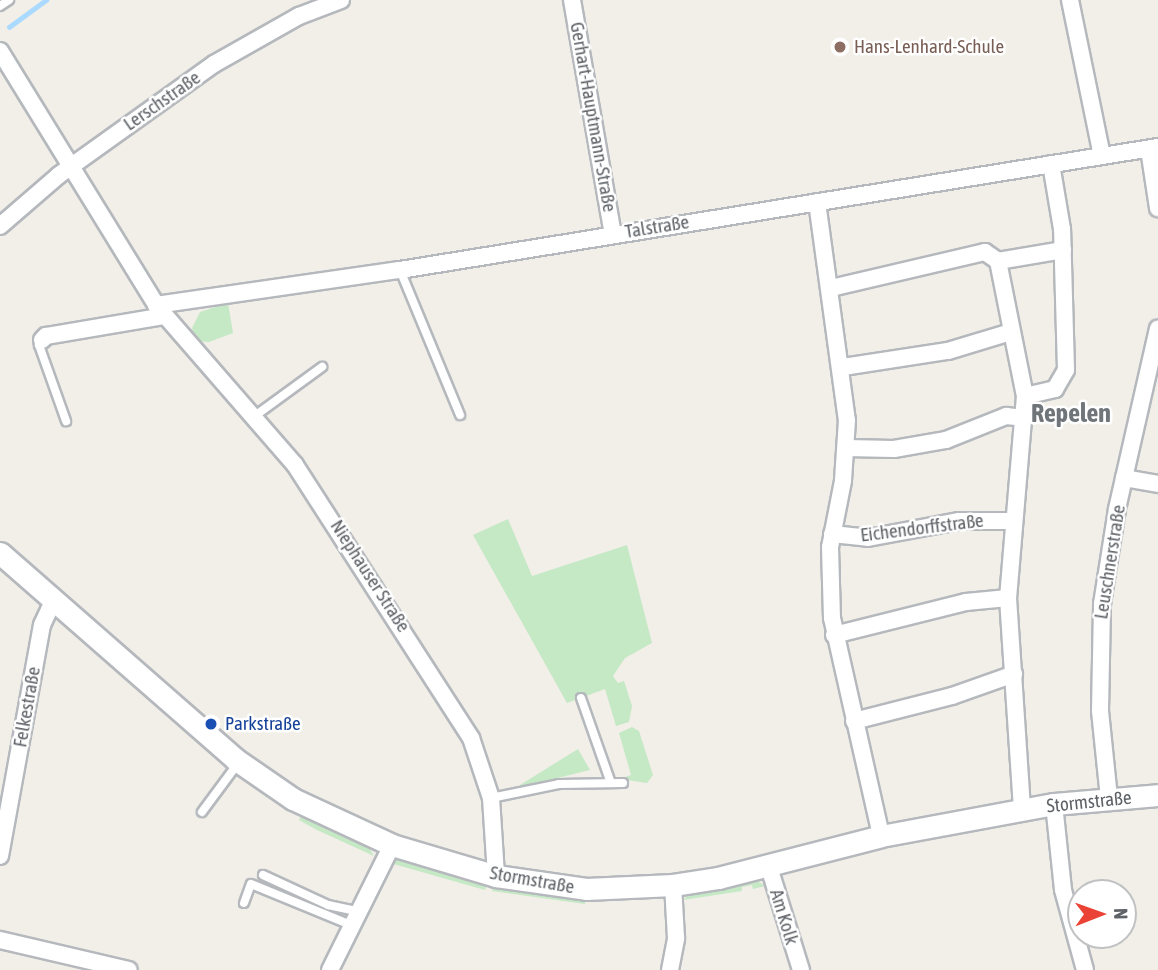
<!DOCTYPE html>
<meta charset="utf-8">
<style>
body{margin:0}
#map{position:relative;width:1158px;height:970px;overflow:hidden;background:#f1efe8;font-family:"Asap Condensed",sans-serif}
div>[style]{position:absolute}
.green>*{inset:0;background:#c5e8c5}
.stream>*{height:4.5px;margin:-2.25px;padding:0 2.25px;transform-origin:2.25px;border-radius:2.25px;background:#aadaff}
.roads{filter:drop-shadow(2px 0 #b5b8bc) drop-shadow(-2px 0 #b5b8bc) drop-shadow(0 2px #b5b8bc) drop-shadow(0 -2px #b5b8bc)}
.lane>*{height:8px;margin:-4px;padding:0 4px;transform-origin:4px;border-radius:4px;background:#fff}
.street>*{height:16px;margin:-8px;padding:0 8px;transform-origin:8px;border-radius:8px;background:#fff}
.secondary>*{height:21px;margin:-10.5px;padding:0 10.5px;transform-origin:10.5px;border-radius:10.5px;background:#fff}
.dots>*{width:19px;height:19px;translate:-50% -50%;box-sizing:border-box;border:4px solid #fff;border-radius:50%}
span{translate:-50% -50%;white-space:nowrap;text-align:center;line-height:1.15;-webkit-text-stroke:5px #fff;paint-order:stroke}
.education-label{font-size:19px;color:#785e54}
.left{translate:0 -50%;text-align:left}
.street-label{font-size:19px;color:#5f6368}
.transit-label{font-size:19px;color:#164399}
.district-label{font-size:26px;color:#70757a;font-weight:700}
.north{position:absolute;left:1067px;top:879px;width:70px;height:70px;box-sizing:border-box;background:#fff;border:2px solid #bfc1c3;border-radius:50%;rotate:89deg;font-size:19px;font-weight:700;line-height:28px;text-align:center;color:#5f6368}
.north::after{content:'';display:block;margin:auto;width:24px;height:32px;background:#ea4335;clip-path:polygon(50% 0,100% 100%,50% 72%,0 100%)}
</style>
<div id="map">
<div class="green">
<div style="clip-path:polygon(228px 303px,233px 333px,209px 342px,195px 341px,192px 328px,200px 312px)"></div>
<div style="clip-path:polygon(508px 519px,532px 576px,627px 545px,652px 643px,625px 658px,613px 676px,618px 683px,624px 681px,632px 706px,629px 722px,616px 726px,605px 689px,567px 703px,473px 535px)"></div>
<div style="clip-path:polygon(632px 727px,639px 731px,653px 775px,647px 783px,620px 779px,631px 775px,619px 733px)"></div>
<div style="clip-path:polygon(578px 749px,590px 770px,521px 787px,520px 785px)"></div>
<div style="clip-path:polygon(301px 816px,366px 843px,374px 856px,317px 830px,299px 820px)"></div>
<div style="clip-path:polygon(400px 858px,450px 872px,487px 885px,485px 890px,390px 863px)"></div>
<div style="clip-path:polygon(753px 878px,765px 886px,753px 889px,752px 885px,742px 887px,742px 891px,683px 900px,694px 890px)"></div>
<div style="clip-path:polygon(493px 887px,585px 895px,585px 904px,492px 891px)"></div>
</div>
<div class="stream">
<div style="left:9px;top:27px;width:46px;rotate:-36.1deg"></div>
</div>
<div class="roads">
<div class="lane">
<div style="left:0;top:6px;width:11px;rotate:-34deg"></div>
<div style="left:400px;top:270px;width:157px;rotate:67.5deg"></div>
<div style="left:42px;top:340px;width:6px;rotate:121deg"></div>
<div style="left:39px;top:345px;width:81px;rotate:70.4deg"></div>
<div style="left:252px;top:418px;width:87px;rotate:-36.1deg"></div>
<div style="left:581px;top:698px;width:90px;rotate:70.6deg"></div>
<div style="left:491px;top:798px;width:69px;rotate:-11.6deg"></div>
<div style="left:559px;top:784px;width:64px;rotate:-0.9deg"></div>
<div style="left:202px;top:812px;width:62px;rotate:-53.5deg"></div>
<div style="left:263px;top:875px;width:72px;rotate:24.8deg"></div>
<div style="left:328px;top:905px;width:30px;rotate:12deg"></div>
<div style="left:244px;top:903px;width:20px;rotate:-70deg"></div>
<div style="left:251px;top:884px;width:108px;rotate:22.3deg"></div>
</div>
<div class="street">
<div style="left:572px;top:0;width:238px;rotate:80.1deg"></div>
<div style="left:1070px;top:0;width:159px;rotate:78.4deg"></div>
<div style="left:0;top:51px;width:298px;rotate:58.4deg"></div>
<div style="left:156px;top:305px;width:212px;rotate:49deg"></div>
<div style="left:295px;top:465px;width:325px;rotate:57.2deg"></div>
<div style="left:471px;top:738px;width:63px;rotate:71.6deg"></div>
<div style="left:491px;top:798px;width:78px;rotate:86.3deg"></div>
<div style="left:1149px;top:149px;width:60px;rotate:81.3deg"></div>
<div style="left:817px;top:202px;width:220px;rotate:82.2deg"></div>
<div style="left:847px;top:420px;width:61px;rotate:93.8deg"></div>
<div style="left:843px;top:481px;width:67px;rotate:101.1deg"></div>
<div style="left:830px;top:547px;width:71px;rotate:88.4deg"></div>
<div style="left:832px;top:618px;width:223px;rotate:77.3deg"></div>
<div style="left:0;top:226px;width:78px;rotate:-40.8deg"></div>
<div style="left:59px;top:175px;width:191px;rotate:-35.6deg"></div>
<div style="left:214px;top:64px;width:98px;rotate:-29.5deg"></div>
<div style="left:299px;top:16px;width:45px;rotate:-20.9deg"></div>
<div style="left:998px;top:261px;width:66px;rotate:-9.6deg"></div>
<div style="left:831px;top:288px;width:158px;rotate:-13.2deg"></div>
<div style="left:985px;top:252px;width:16px;rotate:35deg"></div>
<div style="left:998px;top:261px;width:138px;rotate:78.7deg"></div>
<div style="left:1025px;top:396px;width:203px;rotate:94.8deg"></div>
<div style="left:1008px;top:598px;width:212px;rotate:86.2deg"></div>
<div style="left:156px;top:305px;width:246px;rotate:-8.2deg"></div>
<div style="left:400px;top:270px;width:768px;rotate:-9.22deg"></div>
<div style="left:42px;top:340px;width:6px;rotate:-45deg"></div>
<div style="left:46px;top:336px;width:120px;rotate:-9.6deg"></div>
<div style="left:843px;top:367px;width:106px;rotate:-8.7deg"></div>
<div style="left:948px;top:351px;width:66px;rotate:-16.8deg"></div>
<div style="left:1025px;top:396px;width:31px;rotate:-13deg"></div>
<div style="left:1055px;top:389px;width:22px;rotate:-60deg"></div>
<div style="left:1066px;top:370px;width:141px;rotate:-91.6deg"></div>
<div style="left:1062px;top:229px;width:66px;rotate:-99.6deg"></div>
<div style="left:846px;top:448px;width:48px;rotate:1.2deg"></div>
<div style="left:894px;top:449px;width:53px;rotate:-9.8deg"></div>
<div style="left:946px;top:440px;width:65px;rotate:-21.8deg"></div>
<div style="left:1006px;top:416px;width:18px;rotate:6deg"></div>
<div style="left:1124px;top:478px;width:35px;rotate:10deg"></div>
<div style="left:832px;top:534px;width:36px;rotate:6deg"></div>
<div style="left:868px;top:538px;width:93px;rotate:-10.6deg"></div>
<div style="left:959px;top:521px;width:53px"></div>
<div style="left:834px;top:635px;width:136px;rotate:-14deg"></div>
<div style="left:966px;top:602px;width:42px;rotate:-5.4deg"></div>
<div style="left:854px;top:721px;width:101px;rotate:-14.3deg"></div>
<div style="left:952px;top:696px;width:66px;rotate:-19.5deg"></div>
<div style="left:1109px;top:798px;width:87px;rotate:-95.9deg"></div>
<div style="left:1100px;top:711px;width:107px;rotate:-88.9deg"></div>
<div style="left:1102px;top:604px;width:96px;rotate:-81deg"></div>
<div style="left:1117px;top:509px;width:185px;rotate:-77.2deg"></div>
<div style="left:1054px;top:804px;width:86px;rotate:84deg"></div>
<div style="left:1063px;top:890px;width:83px;rotate:74.6deg"></div>
<div style="left:0;top:856px;width:235px;rotate:-79.7deg"></div>
<div style="left:42px;top:625px;width:26px;rotate:-65deg"></div>
<div style="left:768px;top:864px;width:111px;rotate:72.7deg"></div>
<div style="left:0;top:940px;width:132px;rotate:13.1deg"></div>
<div style="left:330px;top:970px;width:140px;rotate:-63.6deg"></div>
<div style="left:670px;top:970px;width:33px;rotate:-79deg"></div>
<div style="left:676px;top:938px;width:53px;rotate:-93.2deg"></div>
</div>
<div class="secondary">
<div style="left:0;top:553px;width:313px;rotate:41.2deg"></div>
<div style="left:235px;top:759px;width:70px;rotate:34.6deg"></div>
<div style="left:293px;top:799px;width:109px;rotate:24.9deg"></div>
<div style="left:392px;top:845px;width:109px;rotate:16.6deg"></div>
<div style="left:496px;top:876px;width:91px;rotate:8.2deg"></div>
<div style="left:586px;top:889px;width:87px;rotate:-2.6deg"></div>
<div style="left:673px;top:885px;width:46px;rotate:-8.8deg"></div>
<div style="left:718px;top:878px;width:168px;rotate:-14.4deg"></div>
<div style="left:881px;top:836px;width:176px;rotate:-10.5deg"></div>
<div style="left:1054px;top:804px;width:104px;rotate:-4.9deg"></div>
</div>
</div>
<div class="dots">
<div style="left:840px;top:47px;background:#8d6e63"></div>
<div style="left:211px;top:724px;background:#1a4fb4"></div>
</div>
<div class="education-label">
<span class="left" style="left:854px;top:47px">Hans-Lenhard-Schule</span>
</div>
<div class="street-label">
<span style="left:162px;top:101px;rotate:-35deg">Lerschstraße</span>
<span style="left:593px;top:117px;rotate:80deg">Gerhart-Hauptmann-Straße</span>
<span style="left:657px;top:227px;rotate:-9deg">Talstraße</span>
<span style="left:922px;top:528px;rotate:-7deg">Eichendorffstraße</span>
<span style="left:1110px;top:562px;rotate:-81deg">Leuschnerstraße</span>
<span style="left:370px;top:576px;rotate:57deg">Niephauser Straße</span>
<span style="left:27px;top:707px;rotate:-80deg">Felkestraße</span>
<span style="left:1089px;top:802px;rotate:-6deg">Stormstraße</span>
<span style="left:532px;top:880px;rotate:10deg">Stormstraße</span>
<span style="left:784px;top:917px;rotate:73deg">Am Kolk</span>
</div>
<div class="transit-label">
<span class="left" style="left:225px;top:724px">Parkstraße</span>
</div>
<div class="district-label">
<span style="left:1071px;top:414px">Repelen</span>
</div>
<div class="north">N</div>
</div>
